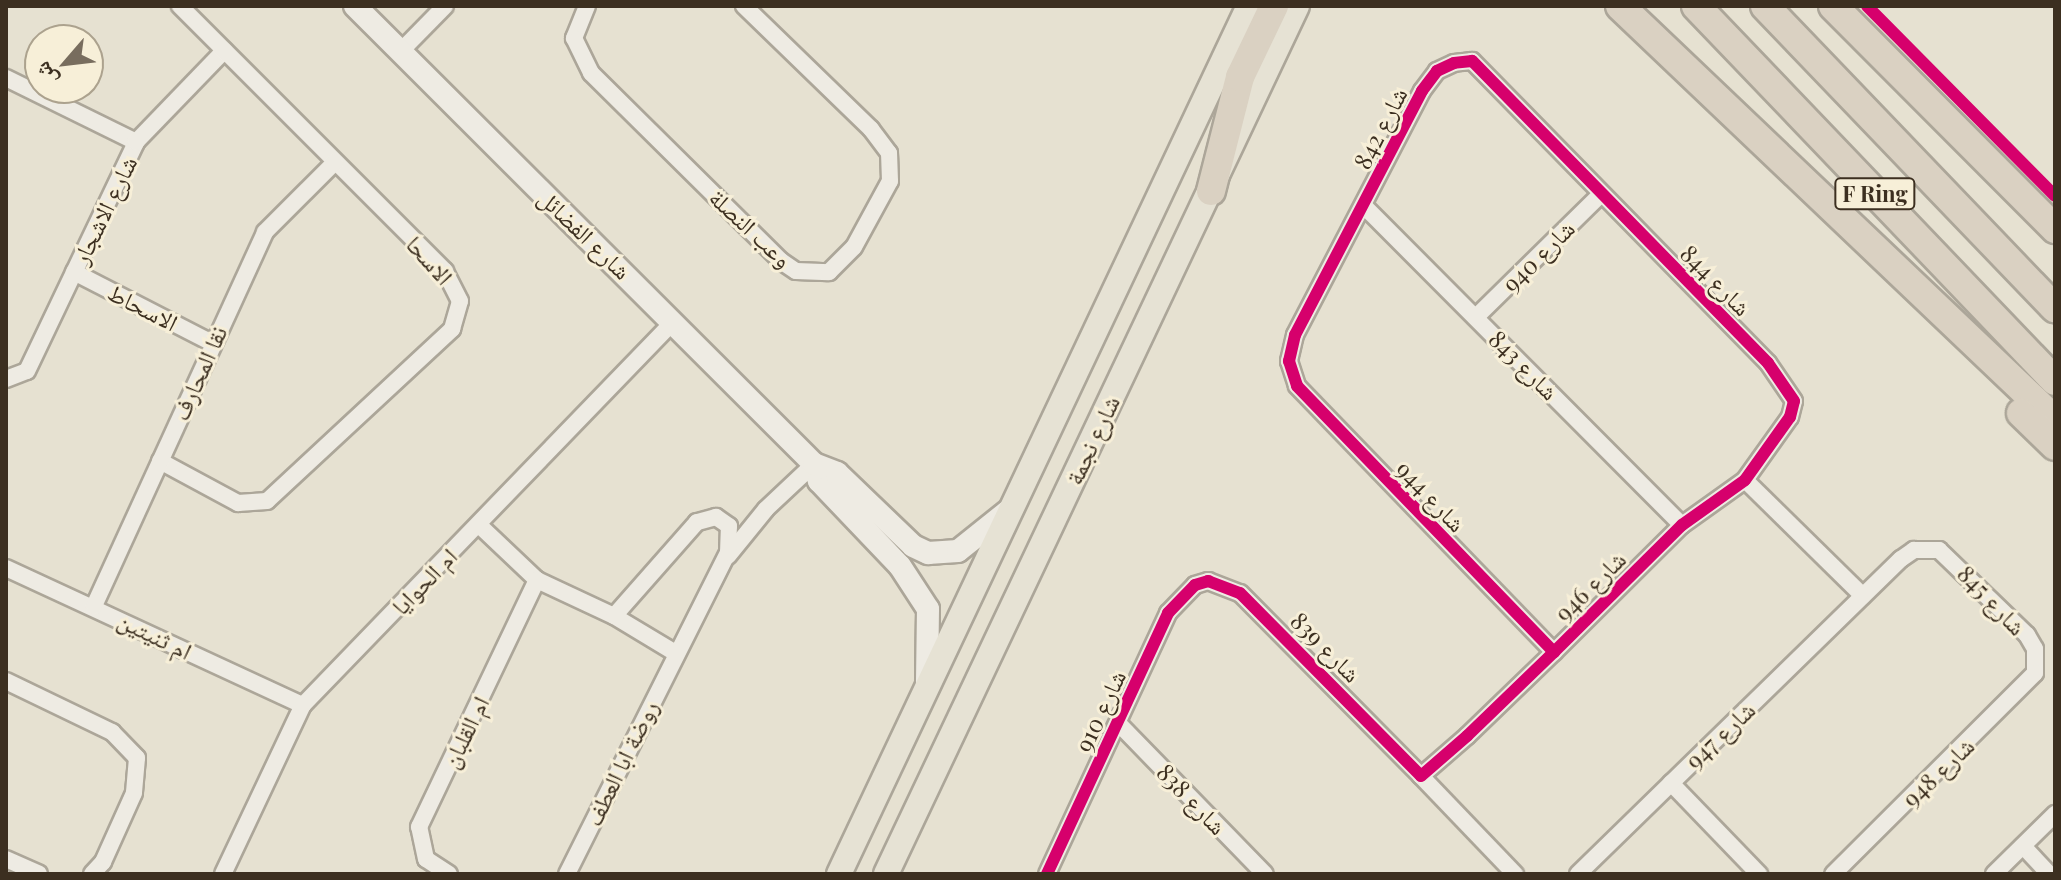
<!DOCTYPE html>
<meta charset="utf-8">
<style>
body{margin:0}
#map{position:relative;width:2061px;height:880px;overflow:hidden;background:#e6e1d1;font-family:"Playfair Display","Noto Naskh Arabic",serif}
div>[style]{position:absolute}
.roads{filter:drop-shadow(2px 0 #aca699) drop-shadow(-2px 0 #aca699) drop-shadow(0 2px #aca699) drop-shadow(0 -2px #aca699)}
.street>*{height:16px;margin:-8px;padding:0 8px;transform-origin:8px;border-radius:8px;background:#eeebe3}
.secondary>*{height:22px;margin:-11px;padding:0 11px;transform-origin:11px;border-radius:11px;background:#eeebe3}
.primary>*{height:24px;margin:-12px;padding:0 12px;transform-origin:12px;border-radius:12px;background:#e6e2d4}
.highway>*{height:28px;margin:-14px;padding:0 14px;transform-origin:14px;border-radius:14px;background:#dad1c2}
.cycleway>*{height:12px;margin:-6px;padding:0 6px;transform-origin:6px;border-radius:6px;background:#d6006c}
span{translate:-50% -50%;white-space:nowrap;text-align:center;line-height:1.15;-webkit-text-stroke:6px #f7efd8;paint-order:stroke}
.shield-label span{padding:2px 6px;background:#f7efd8;border:2px solid;border-radius:6px;-webkit-text-stroke-width:0}
.shield-label{font-size:22px;color:#3c2f20;font-weight:700}
.street-label{font-size:24px;color:#3c2f20}
.frame{position:absolute;inset:0;border:8px solid #3c2f20;pointer-events:none}
.north{position:absolute;left:24px;top:24px;width:80px;height:80px;box-sizing:border-box;background:#f7efd8;border:2px solid #aca28e;border-radius:50%;rotate:242deg;font-size:22px;font-weight:700;line-height:32px;text-align:center;color:#3c2f20}
.north::after{content:'';display:block;margin:auto;width:28px;height:36px;background:#786d5e;clip-path:polygon(50% 0,100% 100%,50% 72%,0 100%)}
</style>
<div id="map">
<div class="roads">
<div class="street">
<div style="left:587px;top:6px;width:35px;rotate:112deg"></div>
<div style="left:574px;top:38px;width:39px;rotate:64deg"></div>
<div style="left:591px;top:73px;width:267px;rotate:44.7deg"></div>
<div style="left:781px;top:261px;width:18px;rotate:34deg"></div>
<div style="left:796px;top:271px;width:33px;rotate:2deg"></div>
<div style="left:829px;top:272px;width:35px;rotate:-45deg"></div>
<div style="left:854px;top:247px;width:75px;rotate:-61.4deg"></div>
<div style="left:890px;top:181px;width:28px;rotate:-92deg"></div>
<div style="left:889px;top:153px;width:30px;rotate:-127deg"></div>
<div style="left:871px;top:129px;width:177px;rotate:-135.9deg"></div>
<div style="left:400px;top:52px;width:64px;rotate:-45.6deg"></div>
<div style="left:6px;top:78px;width:145px;rotate:26.2deg"></div>
<div style="left:1365px;top:207px;width:449px;rotate:45.1deg"></div>
<div style="left:74px;top:272px;width:155px;rotate:27.2deg"></div>
<div style="left:1476px;top:317px;width:174px;rotate:-44.5deg"></div>
<div style="left:6px;top:379px;width:22px;rotate:-21deg"></div>
<div style="left:27px;top:371px;width:254px;rotate:-64.5deg"></div>
<div style="left:136px;top:142px;width:127px;rotate:-46deg"></div>
<div style="left:160px;top:461px;width:89px;rotate:28.3deg"></div>
<div style="left:238px;top:503px;width:29px;rotate:-4deg"></div>
<div style="left:267px;top:501px;width:253px;rotate:-42.9deg"></div>
<div style="left:452px;top:329px;width:29px;rotate:-74deg"></div>
<div style="left:460px;top:301px;width:34px;rotate:-117deg"></div>
<div style="left:445px;top:271px;width:375px;rotate:-135deg"></div>
<div style="left:1745px;top:480px;width:165px;rotate:44.5deg"></div>
<div style="left:479px;top:525px;width:80px;rotate:43.5deg"></div>
<div style="left:537px;top:580px;width:85px;rotate:25.1deg"></div>
<div style="left:614px;top:616px;width:70px;rotate:31deg"></div>
<div style="left:728px;top:556px;width:60px;rotate:-51deg"></div>
<div style="left:766px;top:509px;width:66px;rotate:-43.2deg"></div>
<div style="left:6px;top:568px;width:327px;rotate:24.8deg"></div>
<div style="left:94px;top:606px;width:411px;rotate:-65.4deg"></div>
<div style="left:265px;top:232px;width:99px;rotate:-45deg"></div>
<div style="left:6px;top:681px;width:118px;rotate:25.7deg"></div>
<div style="left:112px;top:732px;width:36px;rotate:46deg"></div>
<div style="left:137px;top:758px;width:35px;rotate:95deg"></div>
<div style="left:134px;top:793px;width:76px;rotate:114.2deg"></div>
<div style="left:103px;top:862px;width:16px;rotate:133deg"></div>
<div style="left:1119px;top:724px;width:209px;rotate:45.8deg"></div>
<div style="left:1421px;top:776px;width:136px;rotate:46.2deg"></div>
<div style="left:1671px;top:783px;width:127px;rotate:46deg"></div>
<div style="left:2023px;top:846px;width:38px;rotate:47deg"></div>
<div style="left:6px;top:859px;width:36px;rotate:24deg"></div>
<div style="left:223px;top:874px;width:187px;rotate:-64.7deg"></div>
<div style="left:303px;top:705px;width:534px;rotate:-45.99deg"></div>
<div style="left:449px;top:874px;width:27px;rotate:-147deg"></div>
<div style="left:426px;top:859px;width:33px;rotate:-102deg"></div>
<div style="left:419px;top:827px;width:274px;rotate:-64.5deg"></div>
<div style="left:567px;top:874px;width:359px;rotate:-63.4deg"></div>
<div style="left:728px;top:553px;width:27px;rotate:-88deg"></div>
<div style="left:729px;top:526px;width:16px;rotate:-145deg"></div>
<div style="left:716px;top:517px;width:20px;rotate:165deg"></div>
<div style="left:697px;top:522px;width:125px;rotate:131.4deg"></div>
<div style="left:1047px;top:874px;width:288px;rotate:-65.1deg"></div>
<div style="left:1168px;top:613px;width:39px;rotate:-46deg"></div>
<div style="left:1195px;top:585px;width:14px;rotate:-17deg"></div>
<div style="left:1208px;top:581px;width:34px;rotate:21deg"></div>
<div style="left:1240px;top:593px;width:257px;rotate:45.3deg"></div>
<div style="left:1421px;top:776px;width:61px;rotate:-41deg"></div>
<div style="left:1467px;top:736px;width:121px;rotate:-44deg"></div>
<div style="left:1554px;top:652px;width:180px;rotate:-44.8deg"></div>
<div style="left:1682px;top:525px;width:77px;rotate:-35.5deg"></div>
<div style="left:1745px;top:480px;width:77px;rotate:-54.5deg"></div>
<div style="left:1790px;top:417px;width:16px;rotate:-76deg"></div>
<div style="left:1794px;top:401px;width:46px;rotate:-124.4deg"></div>
<div style="left:1768px;top:363px;width:423px;rotate:-134.4deg"></div>
<div style="left:1472px;top:61px;width:18px;rotate:174deg"></div>
<div style="left:1454px;top:63px;width:19px;rotate:155deg"></div>
<div style="left:1437px;top:71px;width:25px;rotate:127deg"></div>
<div style="left:1422px;top:91px;width:275px;rotate:117.5deg"></div>
<div style="left:1295px;top:335px;width:27px;rotate:103deg"></div>
<div style="left:1289px;top:361px;width:26px;rotate:72deg"></div>
<div style="left:1297px;top:386px;width:370px;rotate:46deg"></div>
<div style="left:1578px;top:874px;width:451px;rotate:-44.3deg"></div>
<div style="left:1901px;top:559px;width:16px;rotate:-35deg"></div>
<div style="left:1914px;top:550px;width:25px"></div>
<div style="left:1939px;top:550px;width:122px;rotate:44deg"></div>
<div style="left:2027px;top:635px;width:16px;rotate:60deg"></div>
<div style="left:2035px;top:649px;width:24px;rotate:90deg"></div>
<div style="left:2035px;top:673px;width:285px;rotate:135.1deg"></div>
<div style="left:1994px;top:874px;width:86px;rotate:-44.5deg"></div>
</div>
<div class="secondary">
<div style="left:355px;top:6px;width:648px;rotate:44.94deg"></div>
<div style="left:814px;top:464px;width:18px;rotate:74deg"></div>
<div style="left:819px;top:481px;width:117px;rotate:46.4deg"></div>
<div style="left:900px;top:566px;width:51px;rotate:56.9deg"></div>
<div style="left:928px;top:609px;width:75px;rotate:90.8deg"></div>
<div style="left:814px;top:464px;width:25px;rotate:21deg"></div>
<div style="left:837px;top:473px;width:105px;rotate:43.8deg"></div>
<div style="left:913px;top:546px;width:17px;rotate:25deg"></div>
<div style="left:928px;top:553px;width:30px;rotate:-4deg"></div>
<div style="left:958px;top:551px;width:64px;rotate:-38.7deg"></div>
</div>
<div class="primary">
<div style="left:839px;top:874px;width:960px;rotate:-64.72deg"></div>
<div style="left:886px;top:874px;width:960px;rotate:-64.66deg"></div>
</div>
<div class="highway">
<div style="left:1620px;top:6px;width:601px;rotate:43.58deg"></div>
<div style="left:1696px;top:6px;width:519px;rotate:46.25deg"></div>
<div style="left:1765px;top:6px;width:419px;rotate:46.2deg"></div>
<div style="left:1833px;top:6px;width:315px;rotate:45.1deg"></div>
<div style="left:1211px;top:191px;width:118px;rotate:-75.7deg"></div>
<div style="left:1240px;top:77px;width:79px;rotate:-64.4deg"></div>
<div style="left:2021px;top:413px;width:47px;rotate:44.1deg"></div>
</div>
</div>
<div class="cycleway">
<div style="left:1867px;top:6px;width:267px;rotate:45.3deg"></div>
<div style="left:1047px;top:874px;width:288px;rotate:-65.1deg"></div>
<div style="left:1168px;top:613px;width:39px;rotate:-46deg"></div>
<div style="left:1195px;top:585px;width:14px;rotate:-17deg"></div>
<div style="left:1208px;top:581px;width:34px;rotate:21deg"></div>
<div style="left:1240px;top:593px;width:257px;rotate:45.3deg"></div>
<div style="left:1421px;top:776px;width:61px;rotate:-41deg"></div>
<div style="left:1467px;top:736px;width:121px;rotate:-44deg"></div>
<div style="left:1554px;top:652px;width:180px;rotate:-44.8deg"></div>
<div style="left:1682px;top:525px;width:77px;rotate:-35.5deg"></div>
<div style="left:1745px;top:480px;width:77px;rotate:-54.5deg"></div>
<div style="left:1790px;top:417px;width:16px;rotate:-76deg"></div>
<div style="left:1794px;top:401px;width:46px;rotate:-124.4deg"></div>
<div style="left:1768px;top:363px;width:423px;rotate:-134.4deg"></div>
<div style="left:1472px;top:61px;width:18px;rotate:174deg"></div>
<div style="left:1454px;top:63px;width:19px;rotate:155deg"></div>
<div style="left:1437px;top:71px;width:25px;rotate:127deg"></div>
<div style="left:1422px;top:91px;width:275px;rotate:117.5deg"></div>
<div style="left:1295px;top:335px;width:27px;rotate:103deg"></div>
<div style="left:1289px;top:361px;width:26px;rotate:72deg"></div>
<div style="left:1297px;top:386px;width:370px;rotate:46deg"></div>
</div>
<div class="shield-label">
<span style="left:1875px;top:194px">F Ring</span>
</div>
<div class="street-label">
<span style="left:1380px;top:128px;rotate:-63deg">شارع 842</span>
<span style="left:104px;top:210px;rotate:-64deg">شارع الاشجار</span>
<span style="left:751px;top:228px;rotate:43deg">وعب النصلة</span>
<span style="left:585px;top:234px;rotate:44deg">شارع الفضائل</span>
<span style="left:1538px;top:256px;rotate:-45deg">شارع 940</span>
<span style="left:430px;top:260px;rotate:48deg">الاسحا</span>
<span style="left:1716px;top:280px;rotate:45deg">شارع 844</span>
<span style="left:143px;top:307px;rotate:27deg">الاسحاط</span>
<span style="left:1524px;top:365px;rotate:45deg">شارع 843</span>
<span style="left:199px;top:373px;rotate:-66deg">نقا المحارف</span>
<span style="left:1092px;top:440px;rotate:-65deg">شارع نجمة</span>
<span style="left:1431px;top:496px;rotate:46deg">شارع 944</span>
<span style="left:424px;top:581px;rotate:-46deg">ام الحوايا</span>
<span style="left:1590px;top:586px;rotate:-45deg">شارع 946</span>
<span style="left:1992px;top:600px;rotate:46deg">شارع 845</span>
<span style="left:155px;top:635px;rotate:26deg">ام ثنيتين</span>
<span style="left:1326px;top:647px;rotate:45deg">شارع 839</span>
<span style="left:1100px;top:711px;rotate:-65deg">شارع 910</span>
<span style="left:465px;top:732px;rotate:-64deg">ام القلبان</span>
<span style="left:1720px;top:735px;rotate:-44deg">شارع 947</span>
<span style="left:621px;top:763px;rotate:-64deg">روضة ابا العطف</span>
<span style="left:1938px;top:772px;rotate:-44deg">شارع 948</span>
<span style="left:1192px;top:799px;rotate:46deg">شارع 838</span>
</div>
<div class="frame"></div>
<div class="north">ش</div>
</div>
